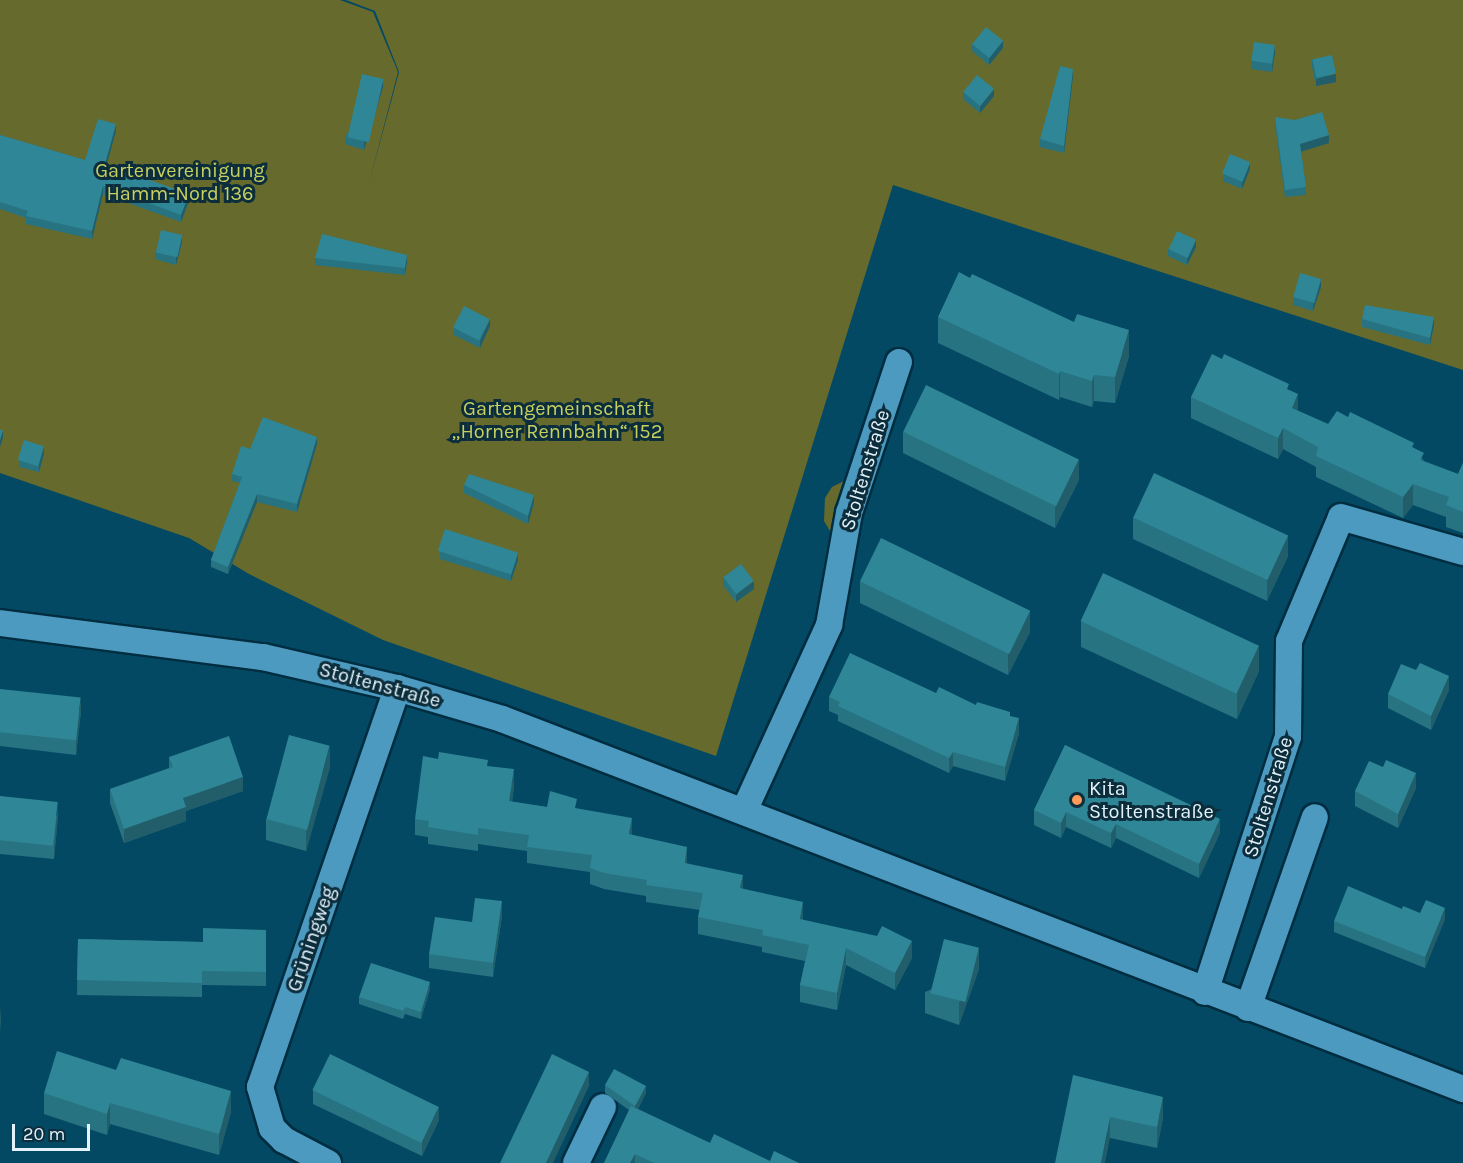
<!DOCTYPE html>
<meta charset="utf-8">
<style>
body{margin:0}
#map{position:relative;width:1463px;height:1163px;overflow:hidden;background:#044964;font-family:Karla,sans-serif}
div>[style]{position:absolute}
.green>*{inset:0;background:#666a2c}
.roads{filter:drop-shadow(2px 0 #002d40) drop-shadow(-2px 0 #002d40) drop-shadow(0 2px #002d40) drop-shadow(0 -2px #002d40)}
.minor>*{height:26px;margin:-13px;padding:0 13px;transform-origin:13px;border-radius:13px;background:#4d9ac0}
.wall>*{inset:0;background:#287381}
.shaded-wall>*{inset:0;background:#215e69}
.building>*{inset:0;background:#2f8696;transform-origin:0 0}
.dots>*{width:16px;height:16px;translate:-50% -50%;box-sizing:border-box;border:3px solid #0b2d3c;border-radius:50%}
span{translate:-50% -50%;white-space:nowrap;text-align:center;line-height:1.15;-webkit-text-stroke:6px #0b2d3c;paint-order:stroke}
.park-label{font-size:20px;color:#c8d060}
.street-label{font-size:20px;color:#e4f3fb}
.poi-label{font-size:20px;color:#e4f3fb}
.left{translate:0 -50%;text-align:left}
.scale{position:absolute;left:12px;top:1124px;width:78px;height:27px;box-sizing:border-box;border:3px solid #e4f3fb;border-top:0;padding-left:8px;font-size:18px;line-height:21px;white-space:nowrap;color:#e4f3fb;-webkit-text-stroke:4px #0b2d3c;paint-order:stroke}
</style>
<div id="map">
<div class="green">
<div style="clip-path:polygon(0 0,340px 0,373px 12px,398px 72px,369px 183px,399px 72px,375px 11px,346px 0,1463px 0,1463px 370px,893px 185px,716px 756px,383px 640px,249px 574px,189px 538px,0 473px)"></div>
<div style="clip-path:polygon(854px 476px,836px 541px,824px 521px,825px 498px,832px 487px)"></div>
</div>
<div class="roads">
<div class="minor">
<div style="left:0;top:623px;width:265px;rotate:7.4deg"></div>
<div style="left:263px;top:657px;width:138px;rotate:13deg"></div>
<div style="left:397px;top:688px;width:109px;rotate:16.4deg"></div>
<div style="left:502px;top:719px;width:1030px;rotate:21.06deg"></div>
<div style="left:744px;top:811px;width:205px;rotate:-65.4deg"></div>
<div style="left:829px;top:625px;width:114px;rotate:-79.9deg"></div>
<div style="left:849px;top:513px;width:159px;rotate:-71.7deg"></div>
<div style="left:1205px;top:992px;width:268px;rotate:-72deg"></div>
<div style="left:1288px;top:737px;width:96px;rotate:-89.4deg"></div>
<div style="left:1289px;top:641px;width:134px;rotate:-67.2deg"></div>
<div style="left:1341px;top:517px;width:127px;rotate:16deg"></div>
<div style="left:1248px;top:1008px;width:202px;rotate:-70.7deg"></div>
<div style="left:328px;top:1163px;width:50px;rotate:-152.4deg"></div>
<div style="left:284px;top:1140px;width:17px;rotate:-135deg"></div>
<div style="left:272px;top:1128px;width:43px;rotate:-106.3deg"></div>
<div style="left:260px;top:1087px;width:422px;rotate:-71deg"></div>
<div style="left:576px;top:1163px;width:62px;rotate:-64.3deg"></div>
</div>
</div>
<div class="wall">
<div style="clip-path:polygon(972px 44px,1003px 48px,989px 65px,972px 51px)"></div>
<div style="clip-path:polygon(1275px 52px,1272px 72px,1251px 69px,1251px 61px)"></div>
<div style="clip-path:polygon(1312px 59px,1336px 82px,1316px 86px,1312px 67px)"></div>
<div style="clip-path:polygon(1073px 76px,1064px 153px,1040px 147px,1040px 139px)"></div>
<div style="clip-path:polygon(383px 87px,364px 150px,345px 144px,345px 137px)"></div>
<div style="clip-path:polygon(963px 92px,994px 96px,980px 113px,963px 99px)"></div>
<div style="clip-path:polygon(1275px 117px,1329px 143px,1301px 151px,1306px 187px,1306px 195px,1285px 197px,1275px 124px)"></div>
<div style="clip-path:polygon(116px 131px,106px 164px,189px 201px,181px 222px,103px 194px,92px 239px,26px 224px,26px 218px,0 209px,0 135px,85px 160px)"></div>
<div style="clip-path:polygon(1250px 169px,1242px 189px,1223px 181px,1223px 174px)"></div>
<div style="clip-path:polygon(182px 242px,176px 265px,155px 259px,155px 252px)"></div>
<div style="clip-path:polygon(1196px 247px,1187px 265px,1168px 256px,1168px 249px)"></div>
<div style="clip-path:polygon(315px 258px,407px 262px,405px 275px,315px 265px)"></div>
<div style="clip-path:polygon(1321px 287px,1313px 311px,1293px 305px,1293px 297px)"></div>
<div style="clip-path:polygon(938px 317px,1129px 356px,1115px 403px,1094px 401px,1092px 407px,1060px 397px,1059px 400px,938px 343px)"></div>
<div style="clip-path:polygon(1362px 319px,1434px 325px,1430px 345px,1362px 327px)"></div>
<div style="clip-path:polygon(490px 326px,480px 348px,454px 335px,454px 328px)"></div>
<div style="clip-path:polygon(1289px 390px,1298px 411px,1328px 424px,1414px 448px,1424px 461px,1458px 474px,1463px 463px,1463px 533px,1446px 527px,1446px 517px,1413px 505px,1403px 518px,1316px 477px,1316px 467px,1283px 449px,1278px 459px,1191px 418px,1191px 397px)"></div>
<div style="clip-path:polygon(903px 432px,1079px 480px,1055px 528px,903px 453px)"></div>
<div style="clip-path:polygon(317px 444px,297px 512px,257px 502px,228px 574px,211px 567px,211px 560px,240px 483px,232px 481px,232px 474px,250px 449px)"></div>
<div style="clip-path:polygon(44px 453px,39px 472px,19px 467px,19px 460px)"></div>
<div style="clip-path:polygon(464px 485px,534px 502px,528px 524px,464px 493px)"></div>
<div style="clip-path:polygon(1133px 517px,1288px 556px,1267px 601px,1133px 539px)"></div>
<div style="clip-path:polygon(440px 551px,518px 560px,511px 581px,440px 559px)"></div>
<div style="clip-path:polygon(723px 577px,754px 589px,736px 602px,723px 585px)"></div>
<div style="clip-path:polygon(860px 581px,1030px 632px,1008px 675px,860px 603px)"></div>
<div style="clip-path:polygon(1081px 621px,1259px 671px,1237px 719px,1081px 647px)"></div>
<div style="clip-path:polygon(0 689px,81px 711px,76px 755px,0 746px)"></div>
<div style="clip-path:polygon(1449px 690px,1431px 730px,1388px 708px,1388px 694px)"></div>
<div style="clip-path:polygon(936px 693px,1010px 716px,1019px 733px,1005px 781px,953px 766px,949px 773px,838px 721px,838px 715px,829px 711px,829px 697px)"></div>
<div style="clip-path:polygon(1065px 745px,1220px 833px,1199px 878px,1116px 838px,1111px 848px,1066px 827px,1061px 838px,1034px 825px,1034px 810px)"></div>
<div style="clip-path:polygon(169px 757px,243px 791px,186px 811px,186px 821px,124px 843px,110px 803px,110px 789px,169px 768px)"></div>
<div style="clip-path:polygon(488px 766px,514px 786px,512px 802px,547px 807px,577px 809px,632px 835px,687px 864px,743px 889px,803px 920px,912px 958px,895px 990px,846px 965px,837px 1010px,800px 1002px,800px 985px,805px 961px,762px 952px,762px 947px,698px 934px,698px 917px,700px 910px,646px 902px,646px 896px,604px 889px,590px 884px,590px 872px,527px 863px,527px 851px,478px 844px,478px 851px,428px 844px,428px 837px,415px 835px,415px 819px)"></div>
<div style="clip-path:polygon(330px 767px,306px 851px,266px 840px,266px 819px)"></div>
<div style="clip-path:polygon(1416px 788px,1398px 828px,1355px 806px,1355px 791px)"></div>
<div style="clip-path:polygon(0 796px,58px 816px,54px 859px,0 854px)"></div>
<div style="clip-path:polygon(1402px 909px,1445px 919px,1425px 968px,1334px 932px,1334px 921px)"></div>
<div style="clip-path:polygon(502px 916px,493px 977px,429px 968px,429px 954px,472px 922px)"></div>
<div style="clip-path:polygon(266px 930px,266px 986px,202px 985px,202px 997px,77px 995px,78px 939px,203px 942px)"></div>
<div style="clip-path:polygon(979px 969px,959px 1025px,925px 1013px,925px 992px)"></div>
<div style="clip-path:polygon(430px 989px,421px 1019px,405px 1014px,403px 1019px,359px 1004px,359px 997px)"></div>
<div style="clip-path:polygon(1073px 1075px,1163px 1118px,1157px 1148px,1110px 1138px)"></div>
<div style="clip-path:polygon(605px 1085px,646px 1093px,638px 1109px,710px 1143px,770px 1161px,799px 1163px,604px 1163px,629px 1110px,605px 1093px)"></div>
<div style="clip-path:polygon(313px 1090px,439px 1120px,422px 1156px,313px 1104px)"></div>
<div style="clip-path:polygon(44px 1093px,231px 1112px,219px 1155px,110px 1124px,107px 1135px,44px 1114px)"></div>
</div>
<div class="shaded-wall">
<div style="clip-path:polygon(1003px 41px,1003px 48px,989px 65px,989px 58px)"></div>
<div style="clip-path:polygon(1275px 45px,1275px 52px,1272px 72px,1272px 65px)"></div>
<div style="clip-path:polygon(1073px 69px,1073px 76px,1064px 153px,1064px 146px)"></div>
<div style="clip-path:polygon(1336px 74px,1336px 82px,1316px 86px,1316px 79px)"></div>
<div style="clip-path:polygon(383px 79px,383px 87px,364px 150px,364px 143px)"></div>
<div style="clip-path:polygon(994px 89px,994px 96px,980px 113px,980px 106px)"></div>
<div style="clip-path:polygon(116px 124px,116px 131px,105px 171px,105px 164px)"></div>
<div style="clip-path:polygon(1329px 135px,1329px 143px,1300px 152px,1300px 144px)"></div>
<div style="clip-path:polygon(1250px 162px,1250px 169px,1242px 189px,1242px 182px)"></div>
<div style="clip-path:polygon(103px 186px,103px 194px,92px 239px,92px 231px)"></div>
<div style="clip-path:polygon(189px 194px,189px 201px,181px 222px,181px 215px)"></div>
<div style="clip-path:polygon(182px 235px,182px 242px,176px 265px,176px 257px)"></div>
<div style="clip-path:polygon(1196px 240px,1196px 247px,1187px 265px,1187px 258px)"></div>
<div style="clip-path:polygon(407px 255px,407px 262px,405px 275px,405px 268px)"></div>
<div style="clip-path:polygon(1321px 279px,1321px 287px,1313px 311px,1313px 304px)"></div>
<div style="clip-path:polygon(1434px 317px,1434px 325px,1430px 345px,1430px 338px)"></div>
<div style="clip-path:polygon(490px 319px,490px 326px,480px 348px,480px 341px)"></div>
<div style="clip-path:polygon(1129px 330px,1129px 356px,1115px 403px,1115px 377px)"></div>
<div style="clip-path:polygon(1060px 371px,1060px 397px,1059px 400px,1059px 374px)"></div>
<div style="clip-path:polygon(1094px 375px,1094px 401px,1092px 407px,1092px 381px)"></div>
<div style="clip-path:polygon(1298px 394px,1298px 415px,1292px 408px)"></div>
<div style="clip-path:polygon(1283px 428px,1283px 449px,1278px 459px,1278px 438px)"></div>
<div style="clip-path:polygon(3px 430px,3px 438px,0 447px,0 440px)"></div>
<div style="clip-path:polygon(317px 437px,317px 444px,297px 512px,297px 504px)"></div>
<div style="clip-path:polygon(44px 446px,44px 453px,39px 472px,39px 465px)"></div>
<div style="clip-path:polygon(1079px 459px,1079px 480px,1055px 528px,1055px 507px)"></div>
<div style="clip-path:polygon(1413px 484px,1413px 505px,1403px 518px,1403px 497px)"></div>
<div style="clip-path:polygon(257px 494px,257px 502px,228px 574px,228px 567px)"></div>
<div style="clip-path:polygon(534px 495px,534px 502px,528px 524px,528px 516px)"></div>
<div style="clip-path:polygon(1288px 535px,1288px 556px,1267px 601px,1267px 580px)"></div>
<div style="clip-path:polygon(518px 553px,518px 560px,511px 581px,511px 574px)"></div>
<div style="clip-path:polygon(754px 581px,754px 589px,736px 602px,736px 595px)"></div>
<div style="clip-path:polygon(1030px 611px,1030px 632px,1008px 675px,1008px 654px)"></div>
<div style="clip-path:polygon(1259px 645px,1259px 671px,1237px 719px,1237px 692px)"></div>
<div style="clip-path:polygon(1449px 676px,1449px 690px,1431px 730px,1431px 716px)"></div>
<div style="clip-path:polygon(81px 697px,81px 711px,76px 755px,76px 741px)"></div>
<div style="clip-path:polygon(1019px 718px,1019px 733px,1005px 781px,1005px 767px)"></div>
<div style="clip-path:polygon(330px 746px,330px 767px,306px 851px,306px 830px)"></div>
<div style="clip-path:polygon(953px 752px,953px 766px,949px 773px,949px 758px)"></div>
<div style="clip-path:polygon(514px 769px,514px 786px,509px 818px,509px 801px)"></div>
<div style="clip-path:polygon(1416px 773px,1416px 788px,1398px 828px,1398px 814px)"></div>
<div style="clip-path:polygon(243px 777px,243px 791px,186px 811px,186px 821px,124px 843px,124px 829px,183px 798px)"></div>
<div style="clip-path:polygon(58px 802px,58px 816px,54px 859px,54px 845px)"></div>
<div style="clip-path:polygon(1066px 812px,1066px 827px,1061px 838px,1061px 823px)"></div>
<div style="clip-path:polygon(632px 818px,632px 834px,629px 851px,629px 834px)"></div>
<div style="clip-path:polygon(1220px 819px,1220px 833px,1199px 878px,1199px 864px)"></div>
<div style="clip-path:polygon(1116px 824px,1116px 838px,1111px 848px,1111px 833px)"></div>
<div style="clip-path:polygon(687px 847px,687px 864px,685px 863px)"></div>
<div style="clip-path:polygon(743px 875px,743px 892px,740px 888px)"></div>
<div style="clip-path:polygon(502px 901px,502px 916px,493px 977px,493px 963px)"></div>
<div style="clip-path:polygon(803px 902px,803px 919px,800px 935px,800px 919px)"></div>
<div style="clip-path:polygon(1445px 908px,1445px 919px,1425px 968px,1425px 957px)"></div>
<div style="clip-path:polygon(912px 941px,912px 958px,895px 990px,895px 973px)"></div>
<div style="clip-path:polygon(846px 948px,846px 965px,837px 1010px,837px 993px)"></div>
<div style="clip-path:polygon(979px 948px,979px 969px,959px 1025px,959px 1003px)"></div>
<div style="clip-path:polygon(430px 982px,430px 989px,421px 1019px,421px 1012px)"></div>
<div style="clip-path:polygon(1px 1006px,1px 1021px,0 1033px,0 1018px)"></div>
<div style="clip-path:polygon(589px 1072px,589px 1086px,553px 1163px,546px 1163px)"></div>
<div style="clip-path:polygon(646px 1086px,646px 1093px,635px 1114px,635px 1106px)"></div>
<div style="clip-path:polygon(231px 1091px,231px 1112px,219px 1155px,219px 1134px)"></div>
<div style="clip-path:polygon(1163px 1097px,1163px 1118px,1157px 1148px,1157px 1127px)"></div>
<div style="clip-path:polygon(110px 1103px,110px 1124px,107px 1135px,107px 1114px)"></div>
<div style="clip-path:polygon(439px 1106px,439px 1120px,422px 1156px,422px 1142px)"></div>
<div style="clip-path:polygon(1110px 1117px,1110px 1138px,1105px 1163px,1101px 1163px)"></div>
<div style="clip-path:polygon(635px 1154px,635px 1163px,630px 1163px)"></div>
</div>
<div class="building">
<div style="left:986px;top:27px;width:22px;height:22px;rotate:39deg"></div>
<div style="left:1254px;top:42px;width:21px;height:19px;rotate:8deg"></div>
<div style="left:1332px;top:55px;width:19px;height:20px;rotate:78deg"></div>
<div style="clip-path:polygon(1060px 66px,1073px 69px,1064px 146px,1040px 139px)"></div>
<div style="left:362px;top:74px;width:22px;height:65px;rotate:13deg"></div>
<div style="left:977px;top:75px;width:22px;height:22px;rotate:39deg"></div>
<div style="clip-path:polygon(1322px 112px,1329px 135px,1300px 144px,1306px 187px,1285px 190px,1275px 117px,1295px 120px)"></div>
<div style="clip-path:polygon(98px 119px,116px 124px,105px 164px,189px 194px,181px 215px,103px 186px,92px 231px,26px 216px,28px 211px,0 202px,0 135px,85px 160px)"></div>
<div style="left:1230px;top:154px;width:22px;height:21px;rotate:22deg"></div>
<div style="left:161px;top:230px;width:22px;height:23px;rotate:13deg"></div>
<div style="left:1177px;top:231px;width:21px;height:20px;rotate:25deg"></div>
<div style="clip-path:polygon(322px 234px,407px 255px,405px 268px,315px 258px)"></div>
<div style="clip-path:polygon(959px 272px,970px 278px,972px 274px,1074px 322px,1077px 314px,1129px 330px,1115px 377px,1094px 375px,1092px 381px,1060px 371px,1059px 374px,938px 317px)"></div>
<div style="left:1300px;top:273px;width:22px;height:25px;rotate:16deg"></div>
<div style="clip-path:polygon(1365px 305px,1434px 317px,1430px 338px,1362px 319px)"></div>
<div style="left:464px;top:306px;width:29px;height:24px;rotate:27deg"></div>
<div style="clip-path:polygon(1212px 354px,1222px 359px,1224px 354px,1289px 384px,1287px 389px,1298px 394px,1292px 408px,1328px 424px,1337px 411px,1348px 417px,1350px 412px,1414px 443px,1412px 447px,1424px 453px,1420px 460px,1458px 474px,1463px 463px,1463px 512px,1446px 505px,1449px 497px,1413px 484px,1403px 497px,1316px 456px,1318px 447px,1283px 428px,1278px 438px,1191px 397px)"></div>
<div style="left:926px;top:385px;width:170px;height:52px;rotate:26deg"></div>
<div style="clip-path:polygon(263px 417px,317px 437px,297px 504px,257px 494px,228px 567px,211px 560px,242px 477px,232px 474px,241px 446px,250px 449px)"></div>
<div style="clip-path:polygon(0 430px,3px 430px,0 440px)"></div>
<div style="left:24px;top:440px;width:21px;height:21px;rotate:17deg"></div>
<div style="left:1154px;top:473px;width:148px;height:49px;rotate:25deg"></div>
<div style="clip-path:polygon(469px 474px,534px 495px,528px 516px,464px 485px)"></div>
<div style="left:445px;top:529px;width:77px;height:23px;rotate:18deg"></div>
<div style="left:881px;top:538px;width:166px;height:48px;rotate:26deg"></div>
<div style="left:741px;top:564px;width:21px;height:22px;rotate:53deg"></div>
<div style="left:1103px;top:573px;width:172px;height:53px;rotate:25deg"></div>
<div style="clip-path:polygon(850px 653px,936px 693px,939px 687px,976px 705px,977px 702px,1010px 712px,1010px 716px,1019px 718px,1005px 767px,953px 752px,949px 758px,838px 706px,840px 702px,829px 697px)"></div>
<div style="clip-path:polygon(1420px 663px,1449px 676px,1431px 716px,1388px 694px,1401px 664px,1416px 670px)"></div>
<div style="left:0;top:689px;width:81px;height:43px;rotate:6deg"></div>
<div style="left:289px;top:735px;width:42px;height:87px;rotate:15deg"></div>
<div style="clip-path:polygon(229px 736px,243px 777px,183px 798px,186px 807px,124px 829px,110px 789px,173px 767px,169px 757px)"></div>
<div style="clip-path:polygon(1065px 745px,1220px 819px,1199px 864px,1116px 824px,1111px 833px,1066px 812px,1061px 823px,1034px 810px)"></div>
<div style="clip-path:polygon(439px 752px,488px 760px,487px 766px,514px 769px,509px 801px,547px 807px,550px 791px,577px 799px,575px 808px,632px 818px,629px 834px,687px 847px,685px 863px,743px 875px,740px 888px,803px 902px,800px 919px,877px 936px,882px 926px,912px 941px,895px 973px,846px 948px,837px 993px,800px 985px,809px 945px,762px 935px,763px 930px,698px 917px,703px 893px,646px 885px,647px 880px,604px 873px,590px 868px,592px 855px,527px 847px,529px 835px,478px 828px,478px 835px,428px 827px,429px 821px,415px 819px,423px 756px,438px 759px)"></div>
<div style="clip-path:polygon(1386px 760px,1416px 773px,1398px 814px,1355px 791px,1369px 761px,1383px 767px)"></div>
<div style="left:0;top:796px;width:58px;height:44px;rotate:6deg"></div>
<div style="clip-path:polygon(1348px 886px,1402px 909px,1403px 906px,1420px 913px,1426px 900px,1445px 908px,1425px 957px,1334px 921px)"></div>
<div style="clip-path:polygon(475px 898px,502px 901px,493px 963px,429px 954px,435px 917px,472px 922px)"></div>
<div style="clip-path:polygon(203px 928px,266px 930px,266px 972px,202px 971px,202px 983px,77px 980px,78px 939px,203px 942px)"></div>
<div style="left:944px;top:939px;width:36px;height:56px;rotate:14deg"></div>
<div style="clip-path:polygon(371px 963px,430px 982px,421px 1012px,405px 1007px,403px 1011px,359px 997px)"></div>
<div style="clip-path:polygon(57px 1051px,116px 1070px,121px 1058px,231px 1091px,219px 1134px,110px 1103px,107px 1114px,44px 1093px)"></div>
<div style="left:330px;top:1054px;width:121px;height:40px;rotate:26deg"></div>
<div style="clip-path:polygon(552px 1054px,589px 1072px,546px 1163px,500px 1163px)"></div>
<div style="clip-path:polygon(614px 1069px,646px 1086px,635px 1106px,605px 1085px)"></div>
<div style="clip-path:polygon(1073px 1075px,1163px 1097px,1157px 1127px,1110px 1117px,1101px 1163px,1055px 1163px)"></div>
<div style="clip-path:polygon(631px 1106px,710px 1143px,714px 1134px,770px 1161px,774px 1151px,799px 1163px,654px 1163px,635px 1154px,630px 1163px,604px 1163px)"></div>
</div>
<div class="dots">
<div style="left:1077px;top:800px;background:#fe9b59"></div>
</div>
<div class="park-label">
<span style="left:180px;top:182px">Gartenvereinigung<br>Hamm-Nord 136</span>
<span style="left:557px;top:420px">Gartengemeinschaft<br>„Horner Rennbahn“ 152</span>
</div>
<div class="street-label">
<span style="left:865px;top:470px;rotate:-73deg">Stoltenstraße</span>
<span style="left:380px;top:685px;rotate:15deg">Stoltenstraße</span>
<span style="left:1268px;top:797px;rotate:-73deg">Stoltenstraße</span>
<span style="left:311px;top:939px;rotate:-71deg">Grüningweg</span>
</div>
<div class="poi-label">
<span class="left" style="left:1089px;top:800px">Kita<br>Stoltenstraße</span>
</div>
<div class="scale">20 m</div>
</div>
